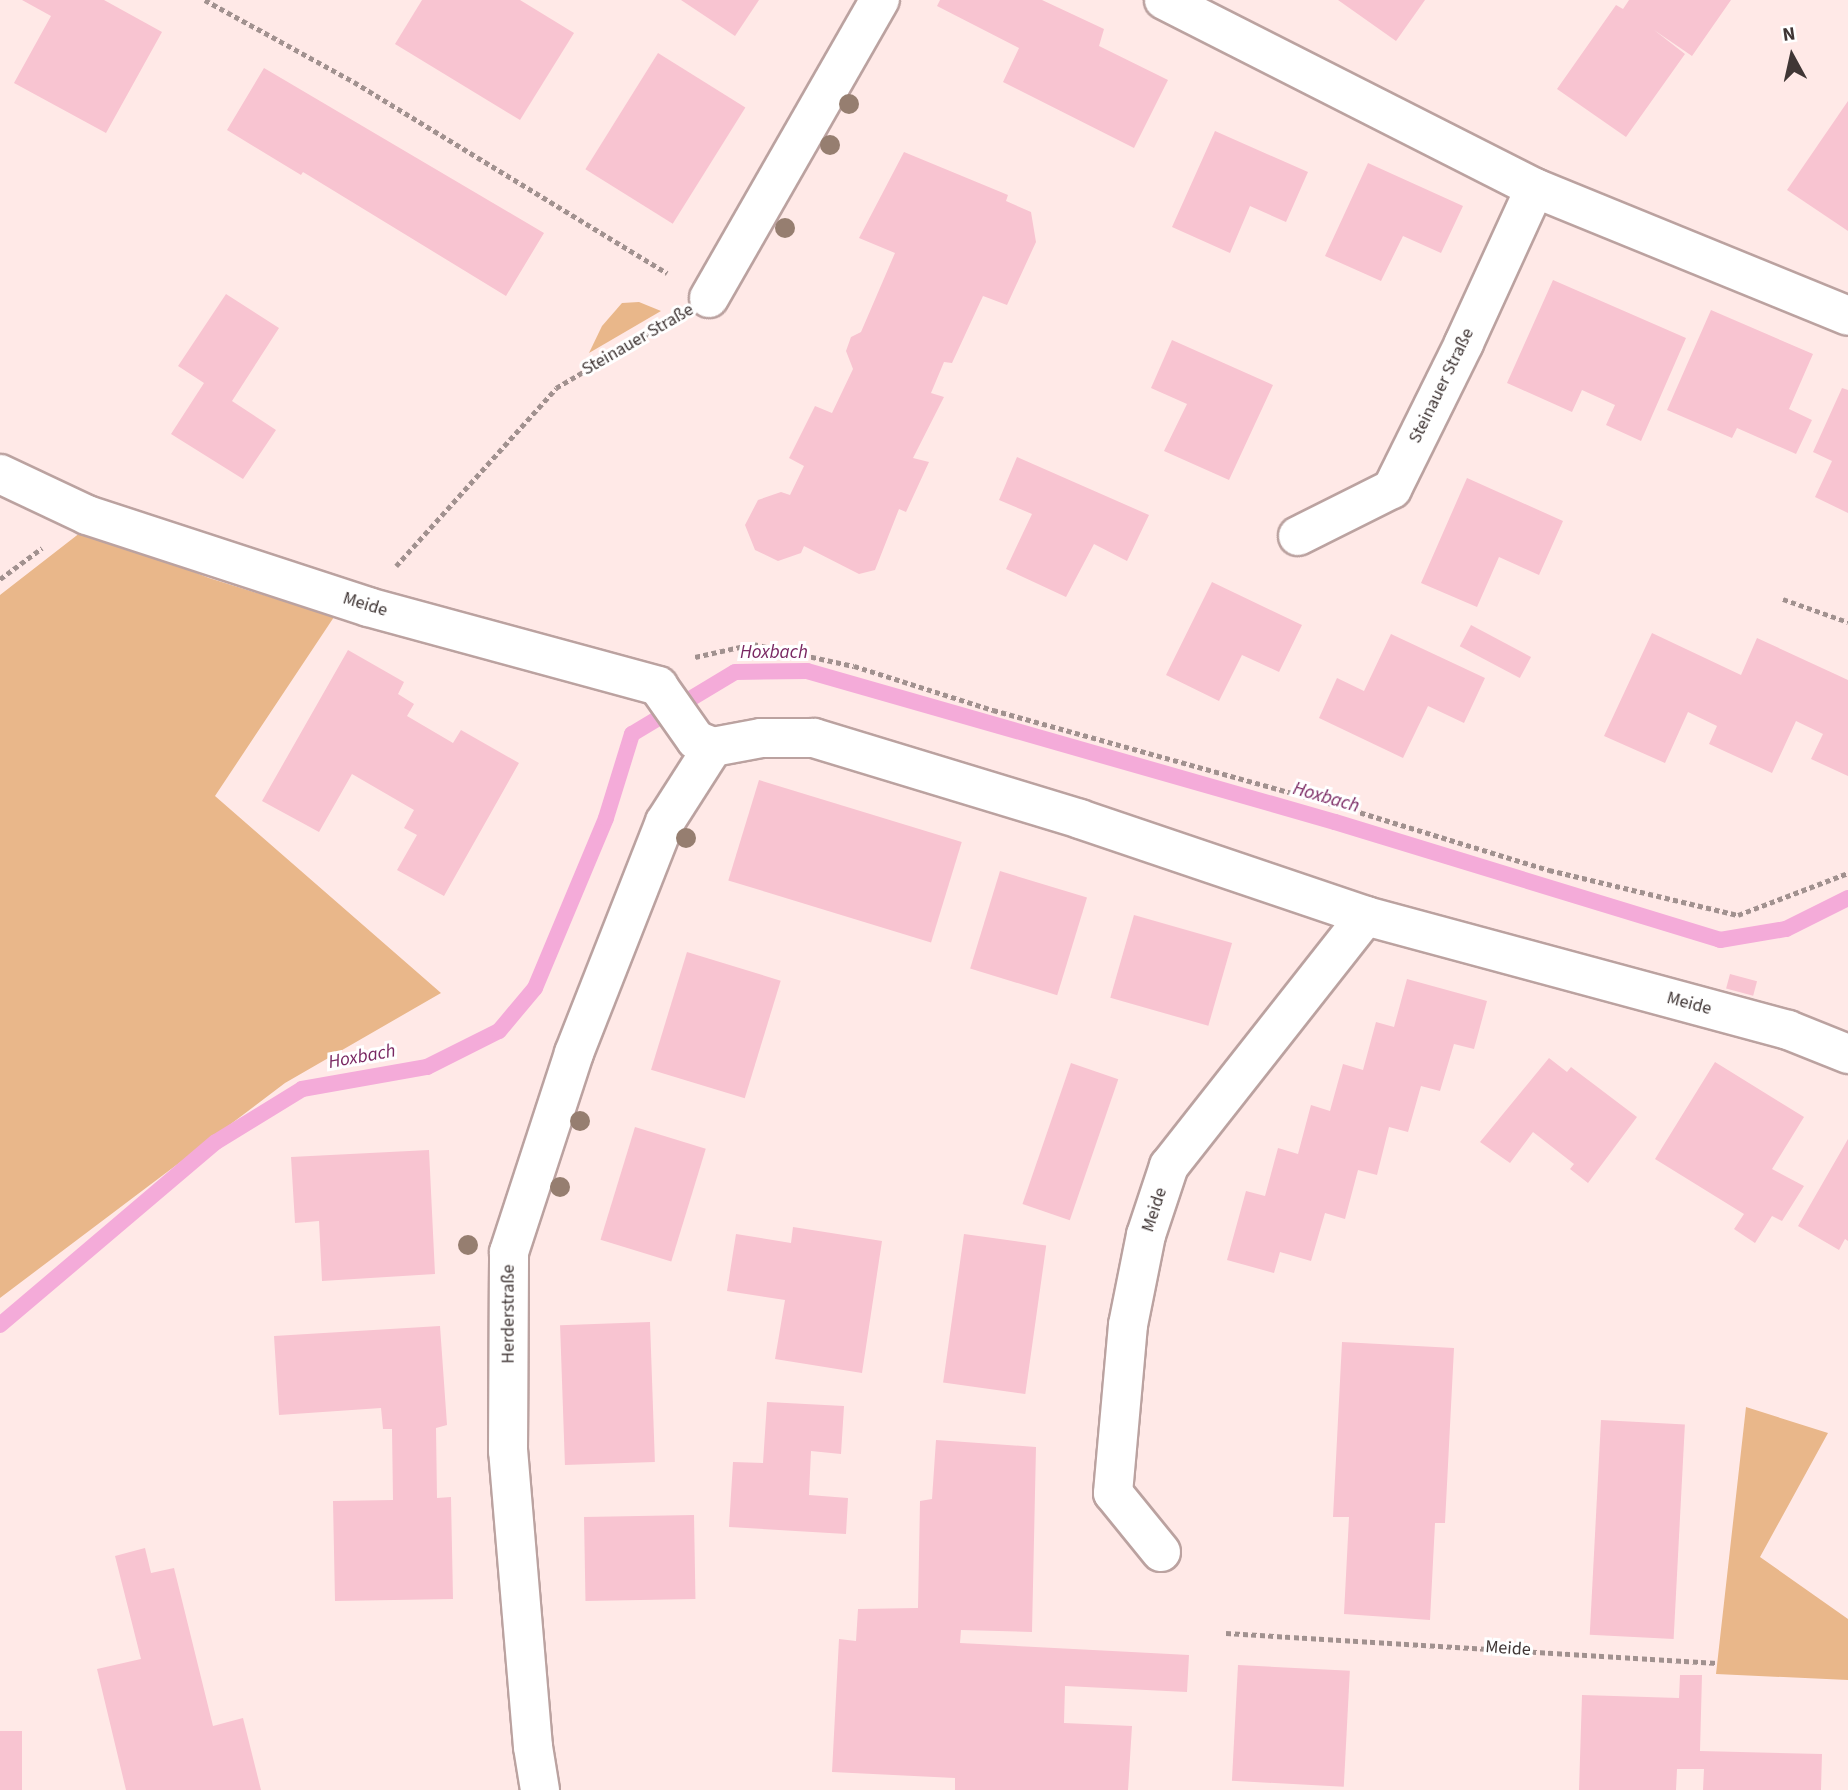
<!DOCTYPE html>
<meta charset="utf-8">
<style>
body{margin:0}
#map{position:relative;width:1848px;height:1790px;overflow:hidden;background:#ffe9e7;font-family:"Source Sans 3",sans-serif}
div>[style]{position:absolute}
.green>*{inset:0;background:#e9b78a}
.stream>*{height:16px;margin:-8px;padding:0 8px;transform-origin:8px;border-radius:8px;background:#f4abd9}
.building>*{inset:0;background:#f8c4d1;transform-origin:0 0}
.path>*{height:4.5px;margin-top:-2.25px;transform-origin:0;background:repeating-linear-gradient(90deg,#a1918f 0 5px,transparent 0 8.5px)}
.roads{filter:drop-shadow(2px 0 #bba2a0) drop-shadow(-2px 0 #bba2a0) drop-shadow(0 2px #bba2a0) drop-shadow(0 -2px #bba2a0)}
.minor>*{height:38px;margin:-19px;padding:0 19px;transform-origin:19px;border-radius:19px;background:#fff}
.trees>*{width:20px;height:20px;margin:-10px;border-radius:50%;background:#967e70}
span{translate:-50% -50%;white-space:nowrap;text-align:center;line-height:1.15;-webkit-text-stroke:6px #fff;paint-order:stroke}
.street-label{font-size:18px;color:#403635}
.water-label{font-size:19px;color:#792762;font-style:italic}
.north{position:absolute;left:1757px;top:21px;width:70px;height:70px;-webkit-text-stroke:5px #fff;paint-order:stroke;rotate:352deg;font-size:19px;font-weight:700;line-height:28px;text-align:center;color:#403635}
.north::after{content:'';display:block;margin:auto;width:24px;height:32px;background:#403635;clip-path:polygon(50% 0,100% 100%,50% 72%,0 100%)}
</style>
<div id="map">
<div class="green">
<div style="clip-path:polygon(639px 302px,661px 311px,589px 353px,602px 326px,622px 303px)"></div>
<div style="clip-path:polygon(85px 529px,209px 578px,334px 617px,215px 796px,441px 993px,285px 1083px,0 1298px,0 595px)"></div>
<div style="clip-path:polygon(1746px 1407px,1828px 1433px,1760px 1557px,1848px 1619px,1848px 1680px,1716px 1674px)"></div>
</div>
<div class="stream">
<div style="left:0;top:1325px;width:283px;rotate:-40.3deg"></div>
<div style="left:216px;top:1142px;width:101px;rotate:-31.6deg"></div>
<div style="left:302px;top:1089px;width:127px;rotate:-10deg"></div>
<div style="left:427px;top:1067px;width:80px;rotate:-26.6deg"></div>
<div style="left:499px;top:1031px;width:56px;rotate:-50.1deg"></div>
<div style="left:535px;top:988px;width:184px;rotate:-67.3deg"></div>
<div style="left:606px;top:818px;width:88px;rotate:-72.8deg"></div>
<div style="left:632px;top:734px;width:120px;rotate:-31deg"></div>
<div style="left:735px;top:672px;width:72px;rotate:-0.8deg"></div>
<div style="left:807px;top:671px;width:549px;rotate:15.96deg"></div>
<div style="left:1335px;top:822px;width:403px;rotate:17deg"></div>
<div style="left:1720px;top:940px;width:67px;rotate:-9.5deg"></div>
<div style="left:1786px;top:929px;width:69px;rotate:-26.6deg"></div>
</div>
<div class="building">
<div style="clip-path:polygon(22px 0,104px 0,162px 32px,106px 133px,14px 83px,51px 16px)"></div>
<div style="clip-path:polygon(422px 0,520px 0,574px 33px,520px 120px,395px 44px)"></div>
<div style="clip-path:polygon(681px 0,759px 0,735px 36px)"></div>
<div style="clip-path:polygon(940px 0,1042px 0,1104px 29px,1099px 46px,1168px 80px,1134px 148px,1003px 82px,1019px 48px,937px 6px)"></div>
<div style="clip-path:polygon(1338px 0,1425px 0,1396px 41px)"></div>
<div style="clip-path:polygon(1629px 0,1731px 0,1692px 56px,1654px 30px,1685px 54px,1626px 137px,1557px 89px,1616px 5px,1623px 9px)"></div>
<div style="left:658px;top:53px;width:103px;height:137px;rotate:32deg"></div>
<div style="clip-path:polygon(264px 68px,544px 233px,506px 296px,303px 172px,301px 175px,227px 130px)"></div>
<div style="clip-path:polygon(1848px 101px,1848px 231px,1787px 190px)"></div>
<div style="clip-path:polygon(1215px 131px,1308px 172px,1286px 222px,1250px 206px,1230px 253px,1172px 227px)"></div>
<div style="clip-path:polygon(904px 152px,1008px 195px,1006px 201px,1031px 212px,1036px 242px,1007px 305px,983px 296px,952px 363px,944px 362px,931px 393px,944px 397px,913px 458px,929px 462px,906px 512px,899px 509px,875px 570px,859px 574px,804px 546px,801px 553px,778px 561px,755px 550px,745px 525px,758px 500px,781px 492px,790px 495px,804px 466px,789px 458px,815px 406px,832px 413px,853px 369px,846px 351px,851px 337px,861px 332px,895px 253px,859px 238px)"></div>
<div style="clip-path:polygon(1368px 163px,1463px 206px,1441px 253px,1403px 236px,1381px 281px,1325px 256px)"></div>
<div style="clip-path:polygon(1553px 280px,1686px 338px,1641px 441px,1606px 425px,1615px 405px,1582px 390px,1572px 412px,1507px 383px)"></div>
<div style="clip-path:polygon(226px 294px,279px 328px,232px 401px,276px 430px,243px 479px,171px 434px,204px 383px,178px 366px)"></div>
<div style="clip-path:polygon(1711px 310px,1813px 354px,1789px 409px,1812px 420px,1796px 454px,1737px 428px,1732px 438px,1667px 410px)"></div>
<div style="clip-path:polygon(1172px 340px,1273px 385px,1229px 480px,1164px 451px,1187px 404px,1151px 388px)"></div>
<div style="clip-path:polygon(1842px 388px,1848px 390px,1848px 513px,1815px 497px,1832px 461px,1813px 452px)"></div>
<div style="clip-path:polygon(1017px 457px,1149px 515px,1127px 561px,1094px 544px,1066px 597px,1006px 569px,1032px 514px,999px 500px)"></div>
<div style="clip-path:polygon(1467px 478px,1563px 521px,1539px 575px,1499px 557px,1477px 607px,1421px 583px)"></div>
<div style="clip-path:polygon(1212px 582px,1302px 625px,1279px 672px,1242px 655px,1219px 701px,1166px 675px)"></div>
<div style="left:1471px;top:625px;width:68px;height:24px;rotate:28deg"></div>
<div style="clip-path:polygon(1652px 633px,1741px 675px,1757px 638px,1848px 680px,1848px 776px,1811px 759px,1823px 734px,1796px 721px,1772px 773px,1709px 744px,1717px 726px,1688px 712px,1665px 763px,1604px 736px)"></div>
<div style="clip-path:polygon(1391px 634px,1485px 678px,1464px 723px,1428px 706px,1403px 758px,1319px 718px,1337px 678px,1364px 691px)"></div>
<div style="clip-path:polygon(348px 650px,404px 682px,398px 694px,414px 704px,407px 716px,453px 743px,461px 730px,519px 763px,444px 896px,397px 870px,417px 835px,404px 828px,414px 810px,352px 774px,319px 832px,262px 801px)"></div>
<div style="left:759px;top:780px;width:212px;height:105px;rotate:17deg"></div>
<div style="left:1000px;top:871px;width:91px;height:102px;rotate:17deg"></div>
<div style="left:1134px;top:915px;width:102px;height:86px;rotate:16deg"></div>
<div style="left:687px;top:952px;width:98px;height:123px;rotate:17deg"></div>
<div style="left:1730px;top:974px;width:28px;height:15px;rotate:15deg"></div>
<div style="clip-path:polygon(1407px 979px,1487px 1001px,1474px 1049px,1454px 1044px,1440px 1091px,1421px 1086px,1408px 1132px,1389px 1127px,1377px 1175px,1358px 1170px,1345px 1219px,1325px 1213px,1311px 1261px,1280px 1252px,1274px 1273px,1227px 1260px,1246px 1191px,1265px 1196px,1278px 1148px,1298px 1154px,1311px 1105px,1330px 1111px,1343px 1064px,1363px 1070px,1376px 1022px,1394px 1027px)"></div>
<div style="clip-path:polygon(1549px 1058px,1567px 1072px,1571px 1067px,1637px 1117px,1588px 1183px,1570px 1169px,1574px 1164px,1533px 1132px,1510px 1163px,1480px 1142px)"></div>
<div style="clip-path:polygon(1715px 1062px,1804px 1117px,1772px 1169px,1804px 1186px,1782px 1221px,1772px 1216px,1755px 1243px,1734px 1229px,1744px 1214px,1655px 1159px)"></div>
<div style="left:1071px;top:1063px;width:50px;height:149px;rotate:19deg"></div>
<div style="left:635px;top:1127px;width:74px;height:118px;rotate:17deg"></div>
<div style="clip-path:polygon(1848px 1139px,1848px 1241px,1845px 1239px,1839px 1250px,1798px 1226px)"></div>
<div style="clip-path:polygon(429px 1150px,435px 1274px,322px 1281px,319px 1221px,295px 1223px,291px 1157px)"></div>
<div style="clip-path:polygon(793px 1227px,882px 1241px,862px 1373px,775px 1359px,785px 1300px,727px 1291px,736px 1234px,791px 1243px)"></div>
<div style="left:964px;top:1234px;width:83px;height:150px;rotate:8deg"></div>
<div style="left:650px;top:1322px;width:140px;height:90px;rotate:88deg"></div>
<div style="clip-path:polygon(440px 1326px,447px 1425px,436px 1428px,437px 1498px,451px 1497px,453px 1599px,335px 1601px,333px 1501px,393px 1500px,392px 1429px,383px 1429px,381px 1408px,279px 1415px,274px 1336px)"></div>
<div style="clip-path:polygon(1342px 1342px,1454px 1348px,1445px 1523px,1435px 1523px,1430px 1620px,1344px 1614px,1349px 1517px,1333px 1517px)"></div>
<div style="clip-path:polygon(767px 1402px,844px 1406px,841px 1454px,811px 1451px,809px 1495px,848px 1498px,846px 1534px,729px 1527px,733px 1462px,763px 1463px)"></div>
<div style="left:1601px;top:1420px;width:84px;height:215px;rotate:3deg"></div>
<div style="clip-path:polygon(936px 1440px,1036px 1447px,1032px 1632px,961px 1630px,960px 1643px,1189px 1655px,1187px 1692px,1065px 1686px,1064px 1723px,1132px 1726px,1128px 1790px,955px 1790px,955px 1778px,832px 1772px,839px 1639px,856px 1641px,858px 1609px,918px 1608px,920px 1501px,932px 1499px)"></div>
<div style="left:694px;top:1515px;width:84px;height:110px;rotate:89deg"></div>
<div style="clip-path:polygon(145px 1548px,151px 1573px,174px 1568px,213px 1726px,243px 1718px,261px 1790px,126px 1790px,97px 1669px,141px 1659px,115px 1556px)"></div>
<div style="left:1238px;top:1665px;width:112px;height:116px;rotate:3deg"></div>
<div style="clip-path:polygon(1680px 1675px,1702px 1675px,1700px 1751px,1822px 1754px,1821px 1790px,1703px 1790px,1704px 1769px,1677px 1769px,1676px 1790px,1579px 1790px,1582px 1695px,1679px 1698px)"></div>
<div style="left:0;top:1731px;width:22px;height:59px"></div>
</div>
<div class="path">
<div style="left:205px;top:0;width:170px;rotate:28.8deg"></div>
<div style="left:354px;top:82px;width:367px;rotate:31.4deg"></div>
<div style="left:396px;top:566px;width:239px;rotate:-48deg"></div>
<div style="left:556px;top:388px;width:130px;rotate:-30.5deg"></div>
<div style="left:0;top:579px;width:52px;rotate:-36.4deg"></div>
<div style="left:1783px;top:599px;width:69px;rotate:19.5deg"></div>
<div style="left:695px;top:657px;width:59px;rotate:-12.6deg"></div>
<div style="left:753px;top:644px;width:103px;rotate:12.3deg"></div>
<div style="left:854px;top:666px;width:146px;rotate:17.6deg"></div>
<div style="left:993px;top:710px;width:356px;rotate:15.5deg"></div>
<div style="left:1336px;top:805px;width:223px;rotate:17deg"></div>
<div style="left:1549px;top:870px;width:194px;rotate:13.4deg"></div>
<div style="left:1738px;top:915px;width:118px;rotate:-20.9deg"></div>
<div style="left:1226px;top:1633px;width:492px;rotate:3.5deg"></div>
</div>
<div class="roads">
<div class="minor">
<div style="left:1164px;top:0;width:416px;rotate:26.9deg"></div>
<div style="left:1535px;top:188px;width:338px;rotate:22.2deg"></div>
<div style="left:709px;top:298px;width:344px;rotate:-60.2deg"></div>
<div style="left:0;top:474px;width:96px;rotate:25.2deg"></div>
<div style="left:87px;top:515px;width:296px;rotate:18.1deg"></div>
<div style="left:368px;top:607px;width:301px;rotate:15.2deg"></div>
<div style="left:658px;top:686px;width:66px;rotate:54.9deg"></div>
<div style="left:696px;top:740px;width:18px;rotate:22deg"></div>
<div style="left:713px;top:747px;width:49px;rotate:-10.6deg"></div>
<div style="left:761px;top:738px;width:53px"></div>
<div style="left:814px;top:738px;width:278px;rotate:16.9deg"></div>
<div style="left:1080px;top:819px;width:302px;rotate:18.7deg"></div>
<div style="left:1366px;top:916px;width:437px;rotate:15.1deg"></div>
<div style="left:1788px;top:1030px;width:65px;rotate:21.8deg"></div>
<div style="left:1298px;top:536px;width:105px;rotate:-26.6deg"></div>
<div style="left:1392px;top:489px;width:163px;rotate:-63.7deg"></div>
<div style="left:1464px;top:343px;width:170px;rotate:-65.4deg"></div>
<div style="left:1161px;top:1552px;width:76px;rotate:-129.1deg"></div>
<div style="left:1113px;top:1493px;width:169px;rotate:-84.9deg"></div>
<div style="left:1128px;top:1325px;width:92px;rotate:-78.7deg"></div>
<div style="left:1146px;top:1235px;width:73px;rotate:-71.6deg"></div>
<div style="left:1169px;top:1166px;width:318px;rotate:-51.8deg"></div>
<div style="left:540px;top:1790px;width:44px;rotate:-99.2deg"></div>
<div style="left:533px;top:1747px;width:297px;rotate:-94.8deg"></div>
<div style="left:508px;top:1451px;width:199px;rotate:-89.7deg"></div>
<div style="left:509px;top:1252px;width:209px;rotate:-71.9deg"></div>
<div style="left:574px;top:1053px;width:248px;rotate:-68.5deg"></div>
<div style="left:665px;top:822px;width:89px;rotate:-57.4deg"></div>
</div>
</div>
<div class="trees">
<div style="left:849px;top:104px"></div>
<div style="left:830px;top:145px"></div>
<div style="left:785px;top:228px"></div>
<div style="left:686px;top:838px"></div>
<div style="left:580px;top:1121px"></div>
<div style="left:560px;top:1187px"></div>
<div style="left:468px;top:1245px"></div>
</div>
<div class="street-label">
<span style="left:638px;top:340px;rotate:-30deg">Steinauer Straße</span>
<span style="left:1442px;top:386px;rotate:-64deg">Steinauer Straße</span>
<span style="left:365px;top:605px;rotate:17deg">Meide</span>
<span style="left:1689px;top:1004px;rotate:15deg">Meide</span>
<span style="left:1155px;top:1210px;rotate:-72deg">Meide</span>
<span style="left:509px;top:1314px;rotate:-90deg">Herderstraße</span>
<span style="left:1508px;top:1649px;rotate:4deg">Meide</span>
</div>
<div class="water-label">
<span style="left:774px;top:653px">Hoxbach</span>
<span style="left:1326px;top:798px;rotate:16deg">Hoxbach</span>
<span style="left:362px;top:1057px;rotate:-10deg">Hoxbach</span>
</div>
<div class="north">N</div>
</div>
